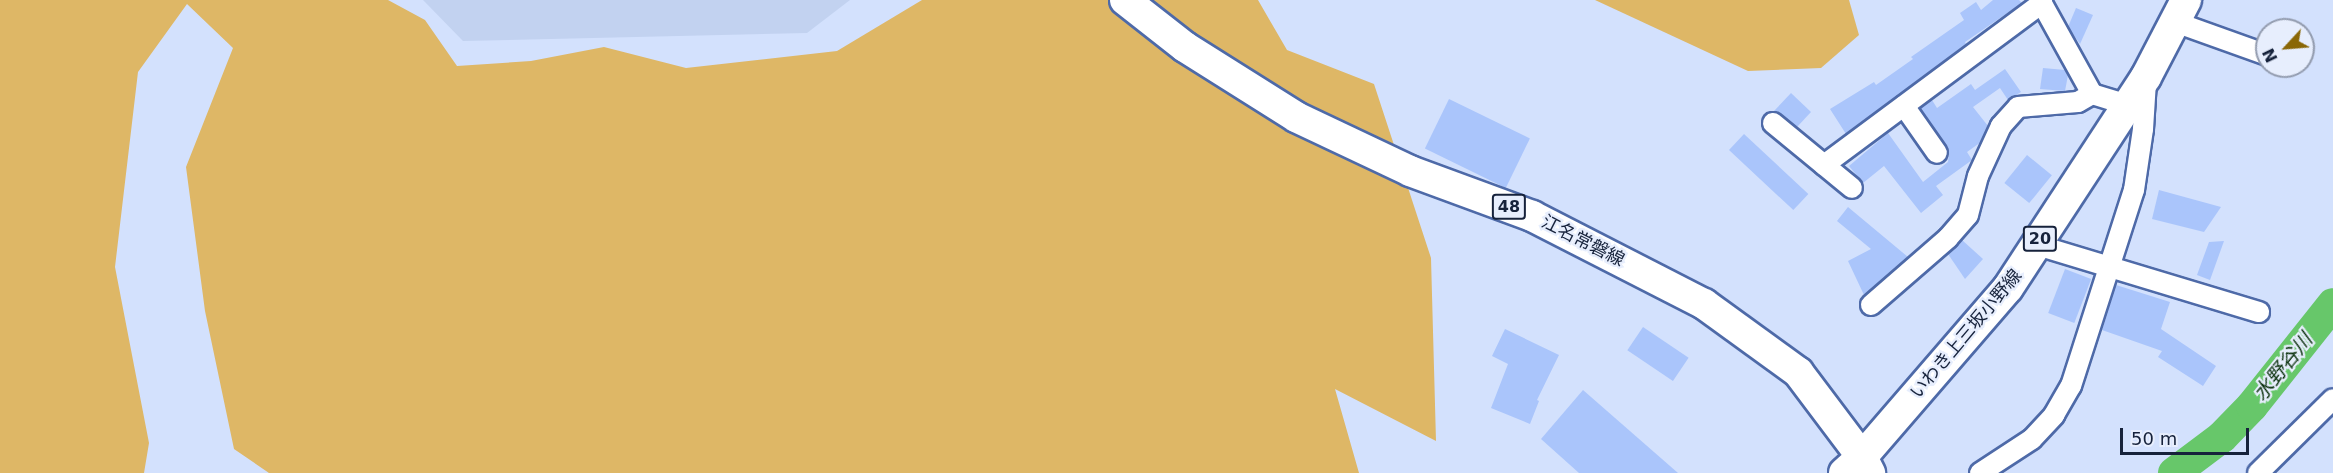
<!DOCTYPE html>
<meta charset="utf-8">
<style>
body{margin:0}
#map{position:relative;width:2333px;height:473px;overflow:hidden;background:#d3e1fd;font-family:"DejaVu Sans","Noto Sans JP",sans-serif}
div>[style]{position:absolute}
.built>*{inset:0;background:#c2d2f0}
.green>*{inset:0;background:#deb766}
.river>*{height:32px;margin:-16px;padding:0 16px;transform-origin:16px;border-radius:16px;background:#67c76a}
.building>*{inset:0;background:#aac5fb;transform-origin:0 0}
.roads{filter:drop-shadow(2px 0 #4e6aa8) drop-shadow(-2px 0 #4e6aa8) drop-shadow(0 2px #4e6aa8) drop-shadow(0 -2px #4e6aa8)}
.street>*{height:20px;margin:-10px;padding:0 10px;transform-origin:10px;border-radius:10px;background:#fff}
.primary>*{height:30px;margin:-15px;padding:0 15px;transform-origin:15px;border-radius:15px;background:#fff}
span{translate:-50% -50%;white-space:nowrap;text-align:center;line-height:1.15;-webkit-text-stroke:4.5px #e7eefd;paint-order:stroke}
.shield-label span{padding:2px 4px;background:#e7eefd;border:2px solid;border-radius:4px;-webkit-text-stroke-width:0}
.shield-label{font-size:16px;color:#16223b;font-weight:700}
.street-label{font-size:18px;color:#16223b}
.water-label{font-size:20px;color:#0c320e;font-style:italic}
.north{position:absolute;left:2255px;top:18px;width:60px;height:60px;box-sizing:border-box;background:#e7eefd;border:2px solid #939caf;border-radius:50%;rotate:244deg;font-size:16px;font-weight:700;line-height:24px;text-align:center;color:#16223b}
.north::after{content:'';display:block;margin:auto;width:21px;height:27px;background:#8a6706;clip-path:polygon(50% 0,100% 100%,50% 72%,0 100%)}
.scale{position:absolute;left:2120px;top:428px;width:129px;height:27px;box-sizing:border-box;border:3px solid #16223b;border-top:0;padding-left:8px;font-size:18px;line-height:21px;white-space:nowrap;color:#16223b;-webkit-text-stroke:4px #e7eefd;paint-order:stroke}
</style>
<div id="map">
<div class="built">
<div style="clip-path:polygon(423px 0,850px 0,807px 33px,463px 41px)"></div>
</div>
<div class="green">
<div style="clip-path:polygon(0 0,388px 0,425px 20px,457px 66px,531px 61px,604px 47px,686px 68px,837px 51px,922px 0,1258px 0,1287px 50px,1374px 84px,1431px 258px,1436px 441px,1335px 389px,1359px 473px,269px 473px,234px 449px,205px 311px,186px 167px,233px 48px,187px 4px,138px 72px,115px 267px,149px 443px,144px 473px,0 473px)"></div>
<div style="clip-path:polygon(1595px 0,1849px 0,1859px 35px,1821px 68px,1748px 71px)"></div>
</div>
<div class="river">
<div style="left:2174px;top:473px;width:60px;rotate:-36.9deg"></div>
<div style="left:2222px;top:437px;width:43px;rotate:-45.9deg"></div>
<div style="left:2252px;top:406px;width:130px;rotate:-51.5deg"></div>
</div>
<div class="building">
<div style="clip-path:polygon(1993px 0,2019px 0,2022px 3px,1965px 42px,1966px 44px,1846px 134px,1830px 109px,1874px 82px,1876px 85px,1913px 59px,1911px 57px,1964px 20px,1960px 13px,1976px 2px,1981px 10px)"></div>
<div style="clip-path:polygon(2076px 8px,2093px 15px,2080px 44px,2068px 27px)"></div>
<div style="clip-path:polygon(2043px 68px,2065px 70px,2068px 75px,2065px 91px,2040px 89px)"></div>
<div style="clip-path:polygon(2005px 69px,2021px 92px,2008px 100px,2000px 88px,1973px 107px,1988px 126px,1981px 142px,1967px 152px,1972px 160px,1936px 186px,1943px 195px,1921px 213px,1884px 166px,1863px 183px,1849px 166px,1888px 133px,1923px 182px,1948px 162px,1949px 153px,1920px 108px,1932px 100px,1937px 108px,1971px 84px,1975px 90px)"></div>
<div style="clip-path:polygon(1791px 93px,1811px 112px,1797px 127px,1774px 111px)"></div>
<div style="left:1449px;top:99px;width:90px;height:55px;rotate:26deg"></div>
<div style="left:1744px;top:134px;width:88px;height:22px;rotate:43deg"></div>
<div style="left:2027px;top:155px;width:32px;height:36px;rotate:39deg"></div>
<div style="clip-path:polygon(2159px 190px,2221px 207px,2204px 232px,2152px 219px)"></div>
<div style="clip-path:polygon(1848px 207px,1908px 257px,1864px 295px,1848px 261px,1871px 249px,1837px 221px)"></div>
<div style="clip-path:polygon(1962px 240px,1983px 259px,1965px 279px,1948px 254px)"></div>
<div style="clip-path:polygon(2224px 241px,2210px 280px,2197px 275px,2209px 242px)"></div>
<div style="left:2065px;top:269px;width:28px;height:47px;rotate:21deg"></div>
<div style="clip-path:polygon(2116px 285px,2170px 302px,2161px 329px,2216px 366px,2203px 386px,2158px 357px,2162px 351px,2102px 330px)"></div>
<div style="left:1643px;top:327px;width:55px;height:28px;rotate:34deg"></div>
<div style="clip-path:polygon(1505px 329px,1559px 355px,1537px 400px,1539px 401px,1530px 424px,1491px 408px,1508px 364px,1492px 356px)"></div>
<div style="clip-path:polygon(1583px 390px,1678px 473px,1579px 473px,1541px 439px)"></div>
</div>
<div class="roads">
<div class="street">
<div style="left:2040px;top:0;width:107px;rotate:61deg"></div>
<div style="left:2092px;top:94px;width:38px;rotate:17deg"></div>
<div style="left:2175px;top:22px;width:98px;rotate:19.7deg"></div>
<div style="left:1904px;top:106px;width:57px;rotate:54.9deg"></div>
<div style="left:1773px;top:123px;width:102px;rotate:39.4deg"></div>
<div style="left:1824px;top:165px;width:272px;rotate:-36.6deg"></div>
<div style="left:2037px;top:245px;width:232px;rotate:16.8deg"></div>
<div style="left:1871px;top:305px;width:102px;rotate:-41deg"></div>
<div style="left:1948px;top:238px;width:30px;rotate:-49deg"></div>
<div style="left:1968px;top:215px;width:40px;rotate:-75.6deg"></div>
<div style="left:1978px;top:176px;width:55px;rotate:-65.3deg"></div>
<div style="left:2001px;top:126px;width:25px;rotate:-48deg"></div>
<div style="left:2018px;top:107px;width:60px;rotate:-4.8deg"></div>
<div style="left:2078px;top:102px;width:16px;rotate:-30deg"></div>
<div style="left:1980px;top:473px;width:62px;rotate:-33.2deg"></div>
<div style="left:2032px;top:439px;width:33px;rotate:-47deg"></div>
<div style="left:2054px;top:415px;width:34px;rotate:-60deg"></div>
<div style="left:2071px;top:386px;width:206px;rotate:-72.2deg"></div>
<div style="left:2134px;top:190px;width:62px;rotate:-81.6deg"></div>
<div style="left:2143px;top:129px;width:48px;rotate:-86.4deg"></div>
<div style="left:2258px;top:473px;width:105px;rotate:-44.6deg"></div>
</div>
<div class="primary">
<div style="left:1125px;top:0;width:76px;rotate:38.1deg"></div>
<div style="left:1185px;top:47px;width:131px;rotate:32.2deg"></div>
<div style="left:1296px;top:117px;width:126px;rotate:25.3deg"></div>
<div style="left:1410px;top:171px;width:130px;rotate:20.2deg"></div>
<div style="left:1532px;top:216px;width:193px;rotate:27.1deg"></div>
<div style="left:1704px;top:304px;width:116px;rotate:35.9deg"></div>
<div style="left:1798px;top:372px;width:106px;rotate:53deg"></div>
<div style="left:1862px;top:457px;width:18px;rotate:63deg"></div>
<div style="left:1844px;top:473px;width:24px;rotate:-42deg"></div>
<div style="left:1862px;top:457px;width:223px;rotate:-49.2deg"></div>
<div style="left:2008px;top:288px;width:252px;rotate:-56.8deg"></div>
<div style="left:2146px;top:77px;width:87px;rotate:-62.5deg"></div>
</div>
</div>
<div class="shield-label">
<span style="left:1509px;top:207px">48</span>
<span style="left:2040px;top:239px">20</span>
</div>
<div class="street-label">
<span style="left:1583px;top:241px;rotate:27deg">江名常磐線</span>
<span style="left:1966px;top:334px;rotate:-50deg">いわき上三坂小野線</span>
</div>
<div class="water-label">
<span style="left:2283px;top:367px;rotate:-51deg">水野谷川</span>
</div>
<div class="north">N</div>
<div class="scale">50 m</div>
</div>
